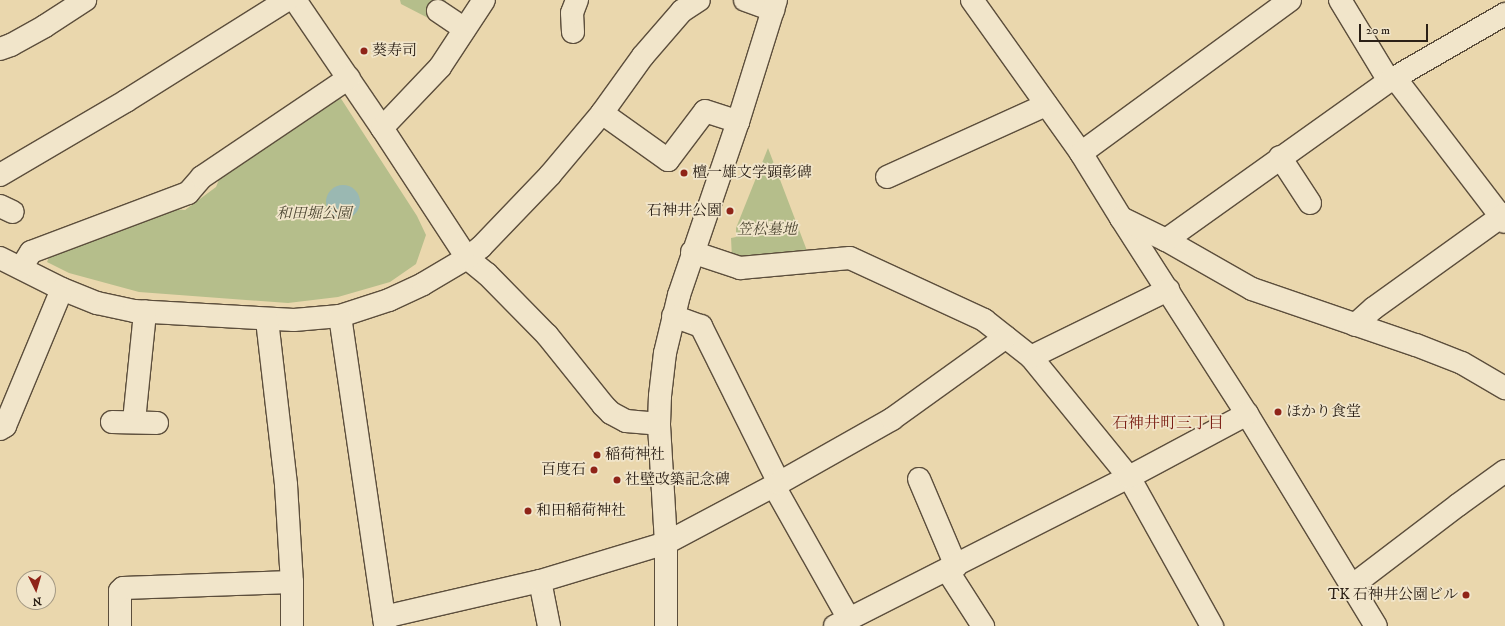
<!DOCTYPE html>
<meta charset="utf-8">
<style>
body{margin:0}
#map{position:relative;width:1505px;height:626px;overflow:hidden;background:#ead7ad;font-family:"IM FELL DW Pica","Noto Serif JP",serif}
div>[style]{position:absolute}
.green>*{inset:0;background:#b5be8b}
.water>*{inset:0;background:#9ab8b2}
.round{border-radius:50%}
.roads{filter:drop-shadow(1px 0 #5c4e3c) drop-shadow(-1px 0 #5c4e3c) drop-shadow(0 1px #5c4e3c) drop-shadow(0 -1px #5c4e3c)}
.minor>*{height:22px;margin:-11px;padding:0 11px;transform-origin:11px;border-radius:11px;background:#f1e5ca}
.dots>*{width:11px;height:11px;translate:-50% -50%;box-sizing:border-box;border:2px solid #f1e5ca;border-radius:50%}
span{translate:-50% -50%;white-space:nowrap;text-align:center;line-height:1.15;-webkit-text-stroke:3.5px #f1e5ca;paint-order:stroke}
.poi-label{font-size:15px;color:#2c2117}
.left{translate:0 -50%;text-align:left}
.right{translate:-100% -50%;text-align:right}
.park-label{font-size:15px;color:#4e4834;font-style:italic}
.neighbourhood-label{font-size:16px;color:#7a1f14}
.north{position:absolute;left:16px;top:570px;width:40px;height:40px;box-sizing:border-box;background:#f1e5ca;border:1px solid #a29782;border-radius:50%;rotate:175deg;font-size:11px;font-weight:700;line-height:16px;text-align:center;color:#2c2117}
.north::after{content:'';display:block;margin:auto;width:14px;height:18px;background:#8f2418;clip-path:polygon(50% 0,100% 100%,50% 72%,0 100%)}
.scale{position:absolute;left:1359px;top:24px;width:69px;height:18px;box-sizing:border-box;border:2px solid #2c2117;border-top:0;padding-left:5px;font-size:12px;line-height:14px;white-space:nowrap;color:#2c2117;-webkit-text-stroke:3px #f1e5ca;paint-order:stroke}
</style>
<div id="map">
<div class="green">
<div style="clip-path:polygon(400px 0,445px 0,446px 1px,432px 20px,401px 4px)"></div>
<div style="clip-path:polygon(338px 94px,417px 216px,426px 235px,416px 264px,390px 282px,338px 297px,288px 303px,139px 292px,69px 273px,47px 262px,50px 255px,65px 251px,171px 209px,185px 210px,216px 187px,220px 177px)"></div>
<div style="clip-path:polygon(768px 148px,809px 256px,732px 258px,731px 238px,736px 237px,736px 228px)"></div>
</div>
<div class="water">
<div class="round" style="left:326px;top:185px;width:34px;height:34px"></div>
</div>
<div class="roads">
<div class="minor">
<div style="left:295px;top:0;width:155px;rotate:55.8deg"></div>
<div style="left:382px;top:128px;width:155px;rotate:56.8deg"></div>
<div style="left:467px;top:258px;width:26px;rotate:39deg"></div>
<div style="left:487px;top:274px;width:86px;rotate:45.5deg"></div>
<div style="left:547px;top:335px;width:90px;rotate:51.3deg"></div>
<div style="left:603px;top:405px;width:11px;rotate:45deg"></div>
<div style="left:611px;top:413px;width:17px;rotate:28deg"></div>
<div style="left:626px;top:421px;width:33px;rotate:5deg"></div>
<div style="left:745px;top:0;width:30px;rotate:20deg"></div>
<div style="left:972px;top:0;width:188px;rotate:54.5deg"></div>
<div style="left:1081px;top:153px;width:76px;rotate:58.4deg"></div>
<div style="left:1121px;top:218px;width:233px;rotate:57.3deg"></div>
<div style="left:1247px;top:414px;width:248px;rotate:58.7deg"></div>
<div style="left:1340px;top:0;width:95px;rotate:58.8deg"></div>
<div style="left:438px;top:11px;width:32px;rotate:34deg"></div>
<div style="left:573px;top:32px;width:19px;rotate:-93deg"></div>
<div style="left:572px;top:13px;width:14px;rotate:-69deg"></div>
<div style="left:0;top:49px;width:12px;rotate:-20deg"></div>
<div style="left:11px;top:45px;width:39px;rotate:-29deg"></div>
<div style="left:45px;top:26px;width:48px;rotate:-33deg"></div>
<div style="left:1395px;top:78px;width:181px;rotate:52.6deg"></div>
<div style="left:602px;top:113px;width:81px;rotate:35.5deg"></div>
<div style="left:668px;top:160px;width:61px;rotate:-52.9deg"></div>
<div style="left:705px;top:111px;width:35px;rotate:18deg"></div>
<div style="left:382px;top:128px;width:84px;rotate:-46.4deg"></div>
<div style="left:440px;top:67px;width:80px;rotate:-56.7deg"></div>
<div style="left:1081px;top:153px;width:259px;rotate:-36.2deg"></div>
<div style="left:1280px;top:157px;width:55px;rotate:56.9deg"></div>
<div style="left:0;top:175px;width:146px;rotate:-30.4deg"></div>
<div style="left:126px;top:101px;width:190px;rotate:-32.1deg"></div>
<div style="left:887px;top:177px;width:175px;rotate:-24.4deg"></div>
<div style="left:0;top:206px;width:14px;rotate:25deg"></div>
<div style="left:1121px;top:218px;width:50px;rotate:26.1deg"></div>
<div style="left:1166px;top:240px;width:99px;rotate:29.7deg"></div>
<div style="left:1252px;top:289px;width:173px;rotate:18.9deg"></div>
<div style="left:1416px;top:345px;width:49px;rotate:21.4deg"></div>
<div style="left:1462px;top:363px;width:50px;rotate:30.2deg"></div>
<div style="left:1166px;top:240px;width:274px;rotate:-35.5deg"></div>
<div style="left:1389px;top:81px;width:134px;rotate:-30deg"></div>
<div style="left:692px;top:252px;width:51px;rotate:18.4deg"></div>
<div style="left:740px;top:268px;width:110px;rotate:-5.2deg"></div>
<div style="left:850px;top:258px;width:148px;rotate:24.8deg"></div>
<div style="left:984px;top:320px;width:60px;rotate:38.2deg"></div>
<div style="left:1031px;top:357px;width:155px;rotate:50.8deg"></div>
<div style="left:1129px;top:477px;width:171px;rotate:60.9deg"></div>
<div style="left:0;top:258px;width:69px;rotate:26.6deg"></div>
<div style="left:62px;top:289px;width:38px;rotate:22deg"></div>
<div style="left:97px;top:303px;width:38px;rotate:12deg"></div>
<div style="left:134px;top:311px;width:160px;rotate:3.2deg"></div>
<div style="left:294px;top:320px;width:46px;rotate:-5deg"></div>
<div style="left:340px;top:316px;width:52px;rotate:-18.1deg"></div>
<div style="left:389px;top:300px;width:38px;rotate:-25deg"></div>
<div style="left:423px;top:284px;width:51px;rotate:-30.6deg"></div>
<div style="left:467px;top:258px;width:18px;rotate:-38deg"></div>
<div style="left:481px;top:247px;width:100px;rotate:-46.2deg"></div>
<div style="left:550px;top:175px;width:81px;rotate:-50deg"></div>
<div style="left:602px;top:113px;width:70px;rotate:-54.3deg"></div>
<div style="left:643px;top:56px;width:60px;rotate:-49.1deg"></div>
<div style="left:682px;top:11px;width:20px;rotate:-33deg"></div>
<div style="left:21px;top:268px;width:19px;rotate:-58deg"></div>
<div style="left:31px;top:252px;width:168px;rotate:-20.6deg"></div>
<div style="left:188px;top:193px;width:21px;rotate:-49deg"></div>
<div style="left:202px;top:177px;width:177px;rotate:-34deg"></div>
<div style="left:340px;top:316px;width:313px;rotate:81.7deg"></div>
<div style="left:673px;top:316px;width:30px;rotate:20deg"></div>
<div style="left:701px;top:326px;width:175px;rotate:63.6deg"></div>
<div style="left:267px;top:320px;width:166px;rotate:83.4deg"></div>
<div style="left:286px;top:485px;width:97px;rotate:86.5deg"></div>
<div style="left:292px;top:582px;width:44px;rotate:90deg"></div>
<div style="left:1355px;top:325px;width:25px;rotate:-42deg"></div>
<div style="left:1374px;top:308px;width:161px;rotate:-35.7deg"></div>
<div style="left:1031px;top:357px;width:153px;rotate:-26.1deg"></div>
<div style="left:134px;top:421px;width:110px;rotate:-84.2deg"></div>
<div style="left:112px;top:422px;width:45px;rotate:1.3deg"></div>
<div style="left:0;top:429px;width:6px;rotate:-31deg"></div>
<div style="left:5px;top:426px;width:148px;rotate:-67.4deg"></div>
<div style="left:919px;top:479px;width:95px;rotate:67deg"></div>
<div style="left:774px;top:486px;width:153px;rotate:60.6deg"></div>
<div style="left:947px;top:570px;width:67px;rotate:57.3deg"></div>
<div style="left:540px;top:581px;width:46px;rotate:78.7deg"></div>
<div style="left:1353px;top:585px;width:132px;rotate:-37.3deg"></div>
<div style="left:1458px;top:505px;width:58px;rotate:-35.9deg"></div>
<div style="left:384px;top:617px;width:160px;rotate:-13deg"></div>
<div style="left:540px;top:581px;width:132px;rotate:-16.8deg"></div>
<div style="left:666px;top:543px;width:128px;rotate:-28deg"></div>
<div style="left:779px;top:483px;width:130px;rotate:-29.5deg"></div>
<div style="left:892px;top:419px;width:140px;rotate:-35.7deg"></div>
<div style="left:120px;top:626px;width:35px;rotate:-90deg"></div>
<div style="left:120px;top:591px;width:4px;rotate:-45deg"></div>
<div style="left:123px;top:588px;width:169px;rotate:-2deg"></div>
<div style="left:666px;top:626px;width:83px;rotate:-90deg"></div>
<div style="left:666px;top:543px;width:119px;rotate:-93.4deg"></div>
<div style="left:659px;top:424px;width:28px;rotate:-88deg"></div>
<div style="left:660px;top:396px;width:43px;rotate:-83.4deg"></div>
<div style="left:665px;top:353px;width:60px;rotate:-76.4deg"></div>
<div style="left:679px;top:295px;width:183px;rotate:-71.2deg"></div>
<div style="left:738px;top:122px;width:128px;rotate:-72.7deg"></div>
<div style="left:835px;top:626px;width:330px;rotate:-26.9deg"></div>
<div style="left:1129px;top:477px;width:134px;rotate:-28.1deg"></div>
</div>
</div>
<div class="dots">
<div style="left:364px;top:51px;background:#8f2418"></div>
<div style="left:684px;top:173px;background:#8f2418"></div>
<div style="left:730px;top:211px;background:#8f2418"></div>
<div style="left:1278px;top:412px;background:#8f2418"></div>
<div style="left:597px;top:455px;background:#8f2418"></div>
<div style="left:594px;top:470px;background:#8f2418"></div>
<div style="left:617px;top:480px;background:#8f2418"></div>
<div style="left:528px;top:511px;background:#8f2418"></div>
<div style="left:1466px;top:595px;background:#8f2418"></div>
</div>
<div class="poi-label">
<span class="left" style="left:372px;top:51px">葵寿司</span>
<span class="left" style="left:692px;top:173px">檀一雄文学顕彰碑</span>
<span class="right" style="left:722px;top:211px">石神井公園</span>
<span class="left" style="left:1286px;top:412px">ほかり食堂</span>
<span class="left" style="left:605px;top:455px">稲荷神社</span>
<span class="right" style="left:586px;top:470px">百度石</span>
<span class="left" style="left:625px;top:480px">社壁改築記念碑</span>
<span class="left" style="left:536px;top:511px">和田稲荷神社</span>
<span class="right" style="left:1458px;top:595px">TK 石神井公園ビル</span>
</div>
<div class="park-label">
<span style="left:314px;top:214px">和田堀公園</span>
<span style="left:767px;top:230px">笠松墓地</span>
</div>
<div class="neighbourhood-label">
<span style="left:1168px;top:423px">石神井町三丁目</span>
</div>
<div class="north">N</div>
<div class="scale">20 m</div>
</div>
